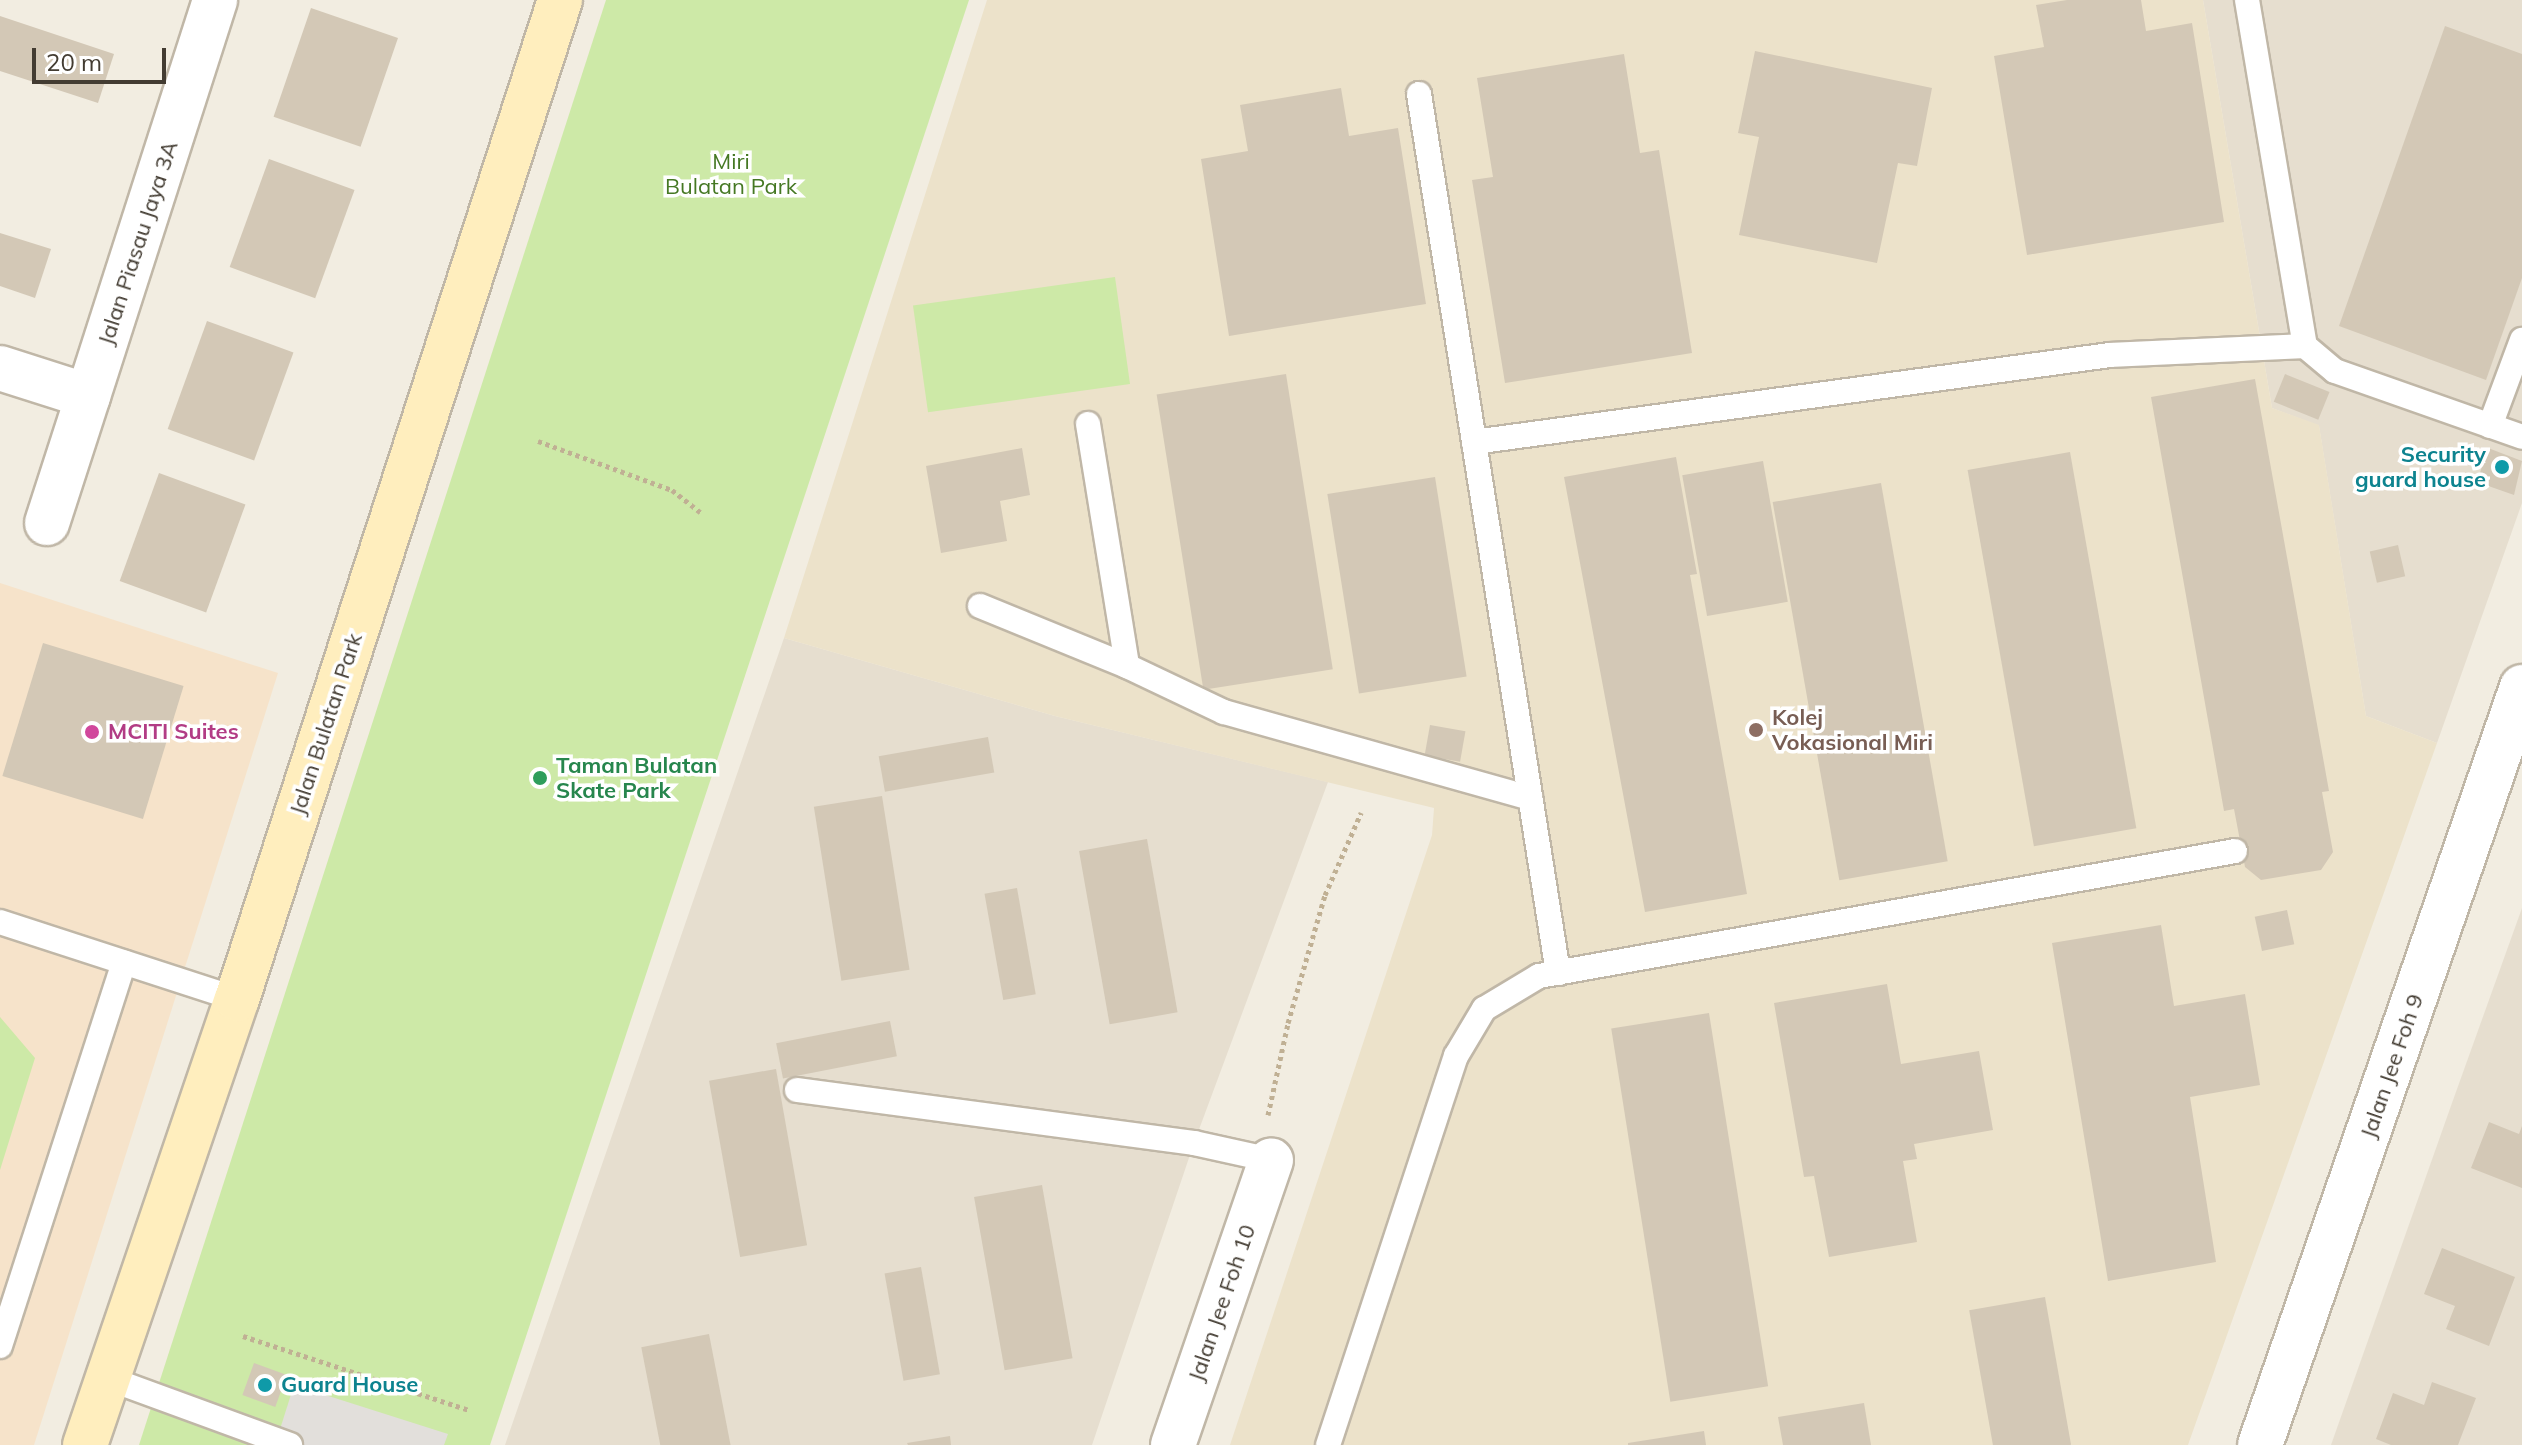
<!DOCTYPE html>
<style>
body{margin:0}
#map{position:relative;width:2522px;height:1445px;overflow:hidden;background:#f2ede1;font-family:Mulish,sans-serif}
div>[style]{position:absolute}
.residential>*{inset:0;background:#e6decf}
.commercial>*{inset:0;background:#f6e3ca}
.education>*{inset:0;background:#ece2ca}
.green>*{inset:0;background:#cde9a7;transform-origin:0 0}
.parking>*{inset:0;background:#e2dfdb}
.building>*{inset:0;background:#d3c8b6;transform-origin:0 0}
.path>*{height:5px;margin-top:-2.5px;transform-origin:0;background:repeating-linear-gradient(90deg,#c0b094 0 4px,transparent 0 8px)}
.roads{filter:drop-shadow(2px 0 #c0b7a7) drop-shadow(-2px 0 #c0b7a7) drop-shadow(0 2px #c0b7a7) drop-shadow(0 -2px #c0b7a7)}
.lane>*{height:24px;margin:-12px;padding:0 12px;transform-origin:12px;border-radius:12px;background:#fff}
.street>*{height:44px;margin:-22px;padding:0 22px;transform-origin:22px;border-radius:22px;background:#fff}
.secondary>*{height:44px;margin:-22px;padding:0 22px;transform-origin:22px;border-radius:22px;background:#ffeebe}
.dots>*{width:22px;height:22px;translate:-50% -50%;box-sizing:border-box;border:4px solid #fff;border-radius:50%}
span{translate:-50% -50%;white-space:nowrap;text-align:center;line-height:1.15;-webkit-text-stroke:7px #fff;paint-order:stroke}
.park-label{font-size:22px;color:#457823}
.street-label{font-size:22px;color:#433c32}
.culture-label{font-size:22px;color:#0d838f;font-weight:700}
.right{translate:-100% -50%;text-align:right}
.left{translate:0 -50%;text-align:left}
.education-label{font-size:22px;color:#785e54;font-weight:700}
.hotel-label{font-size:22px;color:#b23c85;font-weight:700}
.leisure-label{font-size:22px;color:#27864d;font-weight:700}
.scale{position:absolute;left:32px;top:48px;width:134px;height:36px;box-sizing:border-box;border:4px solid #433c32;border-top:0;padding-left:10px;font-size:24px;line-height:28px;white-space:nowrap;color:#433c32;-webkit-text-stroke:6px #fff;paint-order:stroke}
</style>
<div id="map">
<div class="residential">
<div style="clip-path:polygon(2203px 0,2522px 0,2522px 503px,2437px 743px,2366px 716px,2319px 426px,2272px 408px)"></div>
<div style="clip-path:polygon(784px 638px,1055px 716px,1328px 782px,1194px 1143px,1092px 1445px,505px 1445px)"></div>
<div style="clip-path:polygon(2522px 908px,2522px 1445px,2331px 1445px,2452px 1103px)"></div>
</div>
<div class="commercial">
<div style="clip-path:polygon(0 583px,278px 673px,34px 1445px,0 1445px)"></div>
</div>
<div class="education">
<div style="clip-path:polygon(987px 0,2203px 0,2272px 408px,2319px 425px,2366px 716px,2437px 743px,2188px 1445px,1230px 1445px,1432px 835px,1434px 808px,1055px 716px,784px 638px)"></div>
</div>
<div class="green">
<div style="clip-path:polygon(606px 0,969px 0,490px 1445px,139px 1445px)"></div>
<div style="left:1115px;top:277px;width:108px;height:204px;rotate:82deg"></div>
<div style="clip-path:polygon(0 1017px,35px 1058px,0 1170px)"></div>
</div>
<div class="parking">
<div style="clip-path:polygon(294px 1385px,448px 1434px,444px 1445px,275px 1445px)"></div>
</div>
<div class="building">
<div style="clip-path:polygon(2067px 0,2141px 0,2146px 31px,2192px 23px,2224px 222px,2027px 255px,1994px 56px,2044px 47px,2036px 5px)"></div>
<div style="left:311px;top:8px;width:92px;height:115px;rotate:19deg"></div>
<div style="clip-path:polygon(0 16px,114px 54px,98px 103px,0 71px)"></div>
<div style="clip-path:polygon(2445px 26px,2522px 54px,2522px 278px,2486px 380px,2339px 326px)"></div>
<div style="clip-path:polygon(1755px 51px,1932px 88px,1917px 166px,1898px 163px,1877px 263px,1739px 235px,1759px 137px,1738px 133px)"></div>
<div style="clip-path:polygon(1624px 54px,1640px 153px,1659px 150px,1692px 353px,1505px 383px,1472px 180px,1493px 177px,1477px 78px)"></div>
<div style="clip-path:polygon(1341px 88px,1349px 136px,1398px 128px,1426px 304px,1229px 336px,1201px 159px,1248px 151px,1240px 105px)"></div>
<div style="left:269px;top:159px;width:91px;height:115px;rotate:20deg"></div>
<div style="clip-path:polygon(0 233px,51px 249px,35px 298px,0 286px)"></div>
<div style="left:207px;top:321px;width:92px;height:115px;rotate:20deg"></div>
<div style="left:1286px;top:374px;width:299px;height:131px;rotate:81deg"></div>
<div style="left:2285px;top:374px;width:48px;height:30px;rotate:22deg"></div>
<div style="clip-path:polygon(2255px 379px,2329px 791px,2322px 792px,2333px 852px,2321px 870px,2261px 880px,2245px 867px,2234px 809px,2224px 811px,2151px 397px)"></div>
<div style="clip-path:polygon(1022px 448px,1030px 495px,1000px 501px,1007px 541px,941px 553px,926px 466px)"></div>
<div style="clip-path:polygon(2488px 448px,2522px 461px,2514px 495px,2477px 482px)"></div>
<div style="left:2070px;top:452px;width:382px;height:104px;rotate:80deg"></div>
<div style="clip-path:polygon(1676px 457px,1697px 574px,1690px 575px,1747px 894px,1645px 912px,1564px 477px)"></div>
<div style="left:1763px;top:461px;width:143px;height:82px;rotate:80deg"></div>
<div style="left:159px;top:473px;width:92px;height:115px;rotate:20deg"></div>
<div style="left:1435px;top:477px;width:202px;height:109px;rotate:81deg"></div>
<div style="left:1881px;top:483px;width:384px;height:110px;rotate:80deg"></div>
<div style="left:2398px;top:545px;width:32px;height:29px;rotate:77deg"></div>
<div style="left:43px;top:643px;width:147px;height:139px;rotate:17deg"></div>
<div style="left:1430px;top:725px;width:36px;height:31px;rotate:10deg"></div>
<div style="left:988px;top:737px;width:36px;height:111px;rotate:80deg"></div>
<div style="left:882px;top:796px;width:176px;height:69px;rotate:81deg"></div>
<div style="left:1147px;top:839px;width:176px;height:69px;rotate:80deg"></div>
<div style="left:1017px;top:888px;width:108px;height:33px;rotate:80deg"></div>
<div style="left:2287px;top:910px;width:35px;height:33px;rotate:78deg"></div>
<div style="clip-path:polygon(2161px 925px,2174px 1006px,2245px 994px,2260px 1085px,2190px 1097px,2216px 1262px,2108px 1281px,2052px 943px)"></div>
<div style="clip-path:polygon(1887px 984px,1901px 1064px,1979px 1051px,1993px 1130px,1914px 1144px,1917px 1159px,1903px 1161px,1917px 1242px,1829px 1257px,1814px 1176px,1804px 1177px,1774px 1003px)"></div>
<div style="left:1709px;top:1013px;width:378px;height:99px;rotate:81deg"></div>
<div style="left:890px;top:1021px;width:36px;height:116px;rotate:79deg"></div>
<div style="left:776px;top:1069px;width:179px;height:68px;rotate:80deg"></div>
<div style="clip-path:polygon(2489px 1122px,2519px 1134px,2522px 1126px,2522px 1188px,2471px 1168px)"></div>
<div style="left:1042px;top:1185px;width:176px;height:69px;rotate:80deg"></div>
<div style="clip-path:polygon(2442px 1248px,2515px 1277px,2489px 1346px,2446px 1329px,2455px 1306px,2424px 1294px)"></div>
<div style="left:921px;top:1267px;width:109px;height:37px;rotate:80deg"></div>
<div style="left:2045px;top:1297px;width:150px;height:77px;rotate:80deg"></div>
<div style="left:709px;top:1334px;width:113px;height:69px;rotate:79deg"></div>
<div style="left:254px;top:1363px;width:35px;height:34px;rotate:20deg"></div>
<div style="clip-path:polygon(2432px 1382px,2476px 1398px,2458px 1445px,2391px 1445px,2376px 1439px,2393px 1393px,2424px 1405px)"></div>
<div style="clip-path:polygon(1864px 1403px,1871px 1445px,1783px 1445px,1778px 1417px)"></div>
<div style="clip-path:polygon(1704px 1431px,1706px 1445px,1628px 1445px,1628px 1443px)"></div>
<div style="clip-path:polygon(950px 1436px,951px 1445px,908px 1445px,907px 1443px)"></div>
</div>
<div class="path">
<div style="left:538px;top:441px;width:143px;rotate:20.1deg"></div>
<div style="left:672px;top:490px;width:36px;rotate:38deg"></div>
<div style="left:1268px;top:1115px;width:94px;rotate:-77.7deg"></div>
<div style="left:1288px;top:1023px;width:133px;rotate:-73.9deg"></div>
<div style="left:1325px;top:895px;width:90px;rotate:-66.3deg"></div>
<div style="left:243px;top:1336px;width:239px;rotate:18.1deg"></div>
</div>
<div class="roads">
<div class="lane">
<div style="left:2247px;top:0;width:351px;rotate:80.5deg"></div>
<div style="left:2305px;top:346px;width:39px;rotate:40deg"></div>
<div style="left:2335px;top:371px;width:198px;rotate:19.4deg"></div>
<div style="left:1419px;top:94px;width:890px;rotate:81.01deg"></div>
<div style="left:1088px;top:424px;width:245px;rotate:80.8deg"></div>
<div style="left:2490px;top:426px;width:92px;rotate:-69.6deg"></div>
<div style="left:1474px;top:442px;width:642px;rotate:-7.79deg"></div>
<div style="left:2110px;top:355px;width:195px;rotate:-2.6deg"></div>
<div style="left:980px;top:606px;width:159px;rotate:22.2deg"></div>
<div style="left:1127px;top:666px;width:107px;rotate:25.4deg"></div>
<div style="left:1224px;top:712px;width:318px;rotate:15.7deg"></div>
<div style="left:0;top:922px;width:249px;rotate:18deg"></div>
<div style="left:797px;top:1090px;width:401px;rotate:7.6deg"></div>
<div style="left:1194px;top:1143px;width:79px;rotate:12.4deg"></div>
<div style="left:0;top:1346px;width:403px;rotate:-72.1deg"></div>
<div style="left:107px;top:1378px;width:195px;rotate:20.1deg"></div>
<div style="left:1328px;top:1445px;width:410px;rotate:-71.8deg"></div>
<div style="left:1456px;top:1056px;width:55px;rotate:-59.2deg"></div>
<div style="left:1484px;top:1009px;width:64px;rotate:-31deg"></div>
<div style="left:1539px;top:976px;width:707px;rotate:-10.18deg"></div>
</div>
<div class="street">
<div style="left:0;top:368px;width:92px;rotate:17.7deg"></div>
<div style="left:88px;top:396px;width:416px;rotate:-72.2deg"></div>
<div style="left:47px;top:523px;width:133px;rotate:-72.1deg"></div>
<div style="left:1173px;top:1445px;width:301px;rotate:-71deg"></div>
<div style="left:2260px;top:1445px;width:802px;rotate:-70.93deg"></div>
</div>
<div class="secondary">
<div style="left:85px;top:1445px;width:471px;rotate:-71.2deg"></div>
<div style="left:237px;top:999px;width:1050px;rotate:-72.08deg"></div>
</div>
</div>
<div class="dots">
<div style="left:2502px;top:467px;background:#0f9aa8"></div>
<div style="left:1756px;top:730px;background:#8d6e63"></div>
<div style="left:92px;top:732px;background:#d1479c"></div>
<div style="left:540px;top:778px;background:#2e9e5b"></div>
<div style="left:265px;top:1385px;background:#0f9aa8"></div>
</div>
<div class="park-label">
<span style="left:731px;top:174px">Miri<br>Bulatan Park</span>
</div>
<div class="street-label">
<span style="left:138px;top:243px;rotate:-72deg">Jalan Piasau Jaya 3A</span>
<span style="left:326px;top:724px;rotate:-72deg">Jalan Bulatan Park</span>
<span style="left:2392px;top:1066px;rotate:-71deg">Jalan Jee Foh 9</span>
<span style="left:1222px;top:1303px;rotate:-71deg">Jalan Jee Foh 10</span>
</div>
<div class="culture-label">
<span class="right" style="left:2486px;top:467px">Security<br>guard house</span>
<span class="left" style="left:281px;top:1385px">Guard House</span>
</div>
<div class="education-label">
<span class="left" style="left:1772px;top:730px">Kolej<br>Vokasional Miri</span>
</div>
<div class="hotel-label">
<span class="left" style="left:108px;top:732px">MCITI Suites</span>
</div>
<div class="leisure-label">
<span class="left" style="left:556px;top:778px">Taman Bulatan<br>Skate Park</span>
</div>
<div class="scale">20 m</div>
</div>
